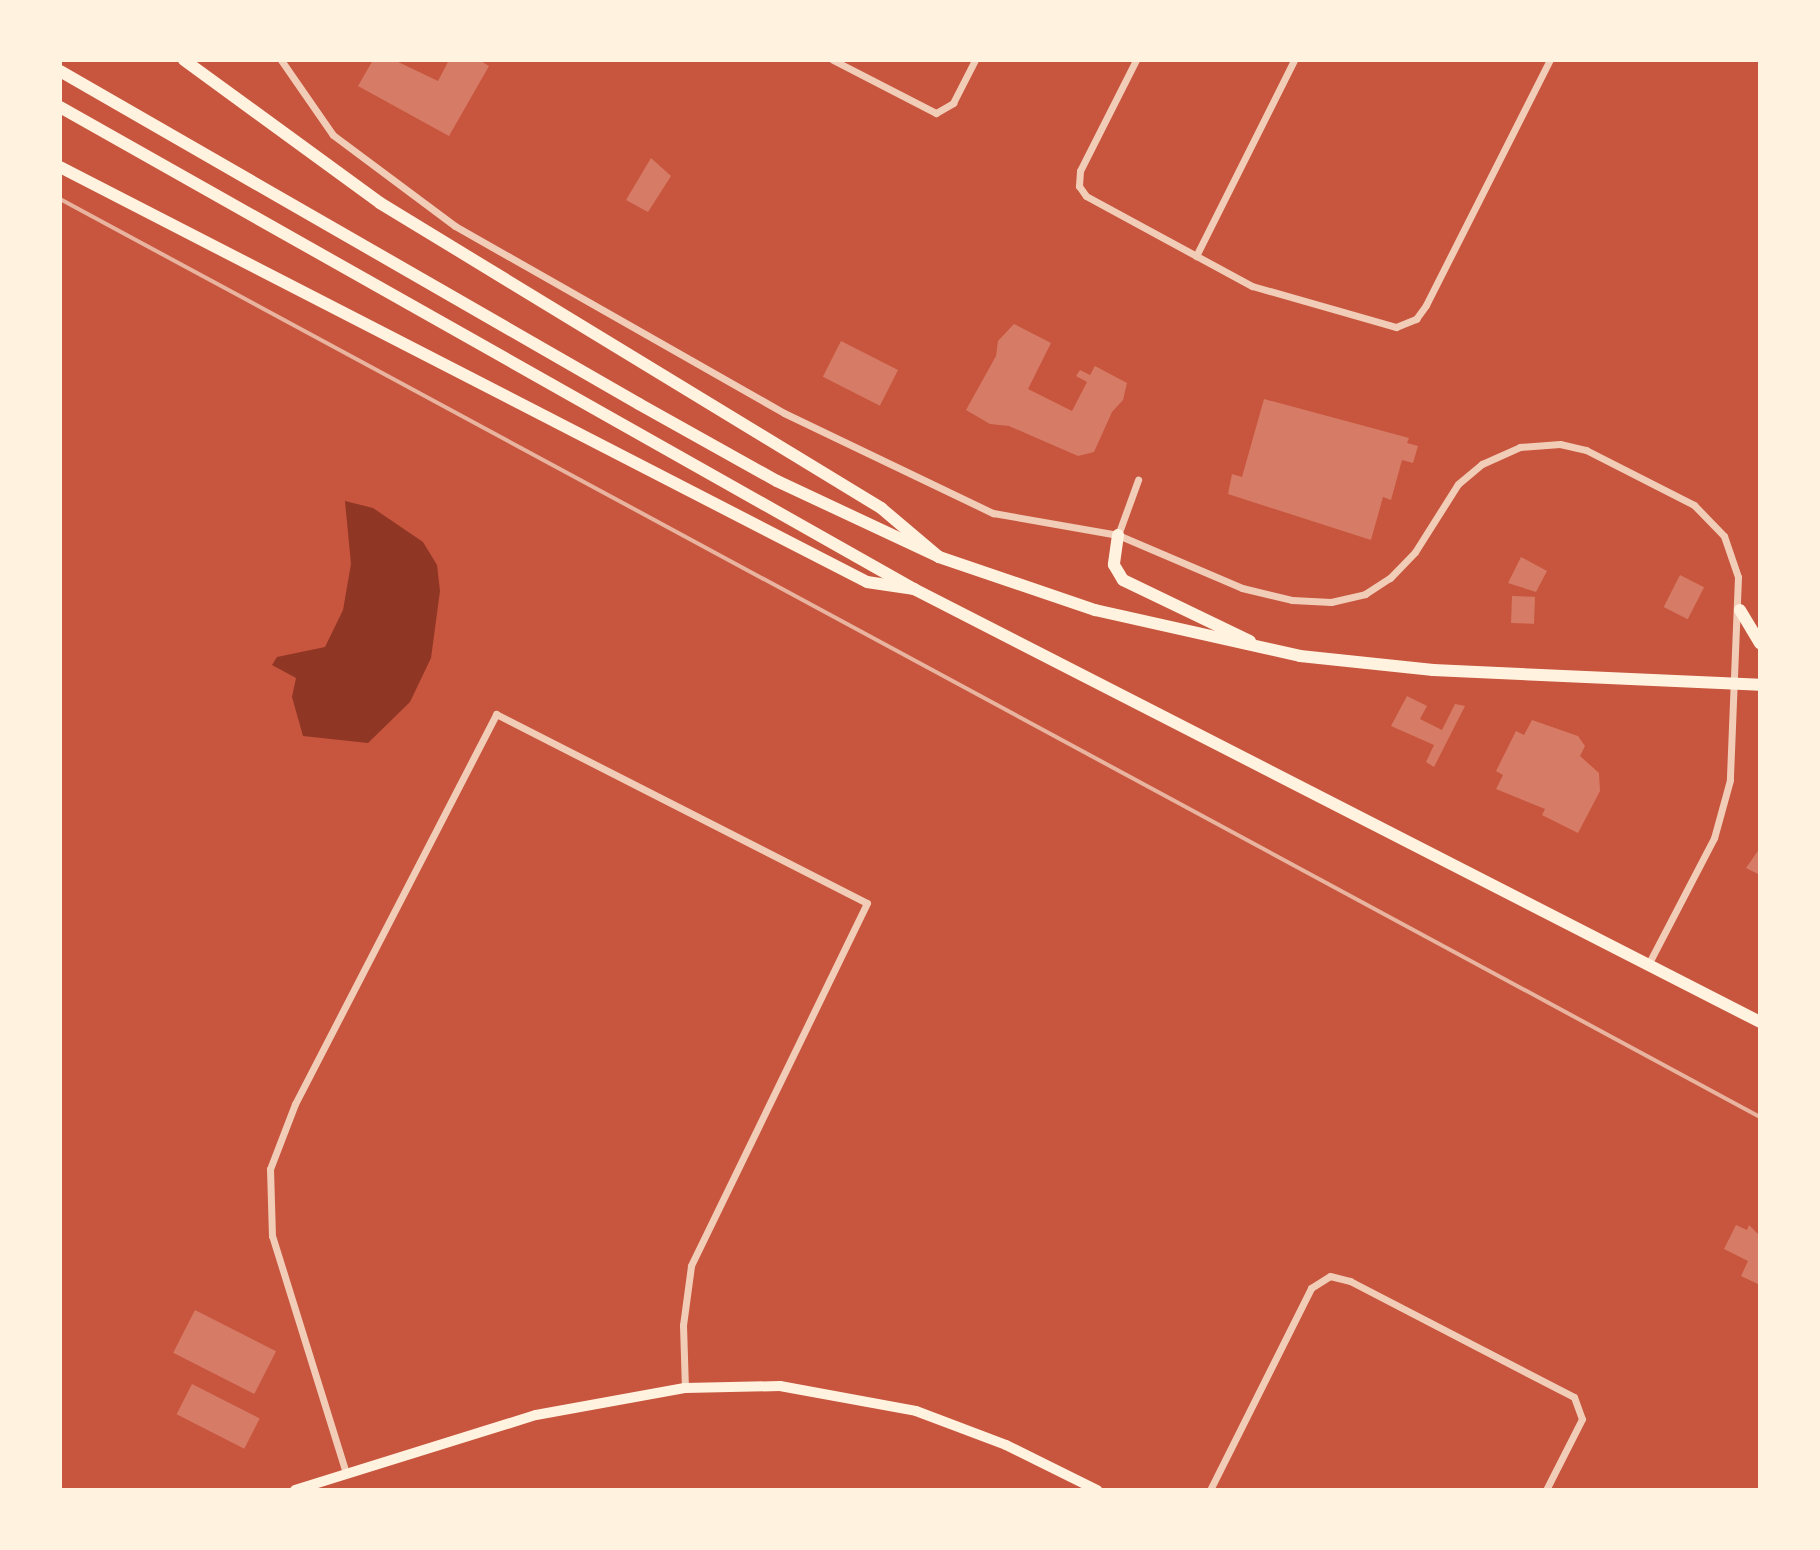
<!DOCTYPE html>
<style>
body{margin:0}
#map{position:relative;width:1820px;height:1550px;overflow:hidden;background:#c8553d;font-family:"Asap Condensed",sans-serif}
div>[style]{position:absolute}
.water>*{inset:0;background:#8f3625}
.building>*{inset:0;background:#d67c66;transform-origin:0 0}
.minor>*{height:7px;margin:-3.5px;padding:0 3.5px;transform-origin:3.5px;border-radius:3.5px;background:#f1ccb7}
.secondary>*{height:10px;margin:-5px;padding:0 5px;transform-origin:5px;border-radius:5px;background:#fff3e0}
.trunk>*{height:12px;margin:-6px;padding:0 6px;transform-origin:6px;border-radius:6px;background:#fff3e0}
.motorway>*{height:12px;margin:-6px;padding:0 6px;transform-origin:6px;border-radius:6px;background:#fff3e0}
.rail>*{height:4px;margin:-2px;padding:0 2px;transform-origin:2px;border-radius:2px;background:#e9b49f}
span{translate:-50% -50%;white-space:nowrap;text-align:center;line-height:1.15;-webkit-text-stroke:6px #fff3e0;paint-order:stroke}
.frame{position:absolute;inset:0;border:62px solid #fff3e0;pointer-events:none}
</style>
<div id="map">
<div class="water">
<div style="clip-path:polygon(345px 501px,373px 508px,423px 542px,437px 565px,440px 591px,431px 658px,410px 702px,368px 743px,303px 736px,292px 697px,296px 678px,272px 665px,277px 657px,325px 647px,343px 610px,351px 564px)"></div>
</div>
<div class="building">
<div style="clip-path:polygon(373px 60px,394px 60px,438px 81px,449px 60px,479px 60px,489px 66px,449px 136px,358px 86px)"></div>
<div style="clip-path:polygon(651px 158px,671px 176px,648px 212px,626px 200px)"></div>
<div style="clip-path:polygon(1014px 324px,1051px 343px,1028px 389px,1072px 411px,1087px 382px,1076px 376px,1080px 370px,1090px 375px,1095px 366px,1127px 383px,1123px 400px,1112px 412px,1094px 452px,1078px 456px,1009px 426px,990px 424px,966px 410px,996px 356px,998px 341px)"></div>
<div style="left:841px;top:341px;width:64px;height:40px;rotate:27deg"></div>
<div style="clip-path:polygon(1264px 399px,1409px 438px,1407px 443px,1418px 446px,1413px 463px,1402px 460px,1391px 500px,1383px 497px,1371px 540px,1228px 494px,1232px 474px,1242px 477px)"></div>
<div style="clip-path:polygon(1521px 557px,1547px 571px,1536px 592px,1508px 583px)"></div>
<div style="left:1680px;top:575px;width:27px;height:36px;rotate:27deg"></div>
<div style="left:1512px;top:596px;width:23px;height:27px;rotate:2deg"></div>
<div style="clip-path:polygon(1407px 696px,1427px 706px,1420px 719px,1442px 730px,1455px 704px,1465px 706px,1434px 767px,1426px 762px,1434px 745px,1391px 726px)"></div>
<div style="clip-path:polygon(1532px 720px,1578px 736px,1585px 746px,1580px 756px,1599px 773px,1600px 791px,1578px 833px,1542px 815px,1545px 809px,1496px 789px,1503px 775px,1496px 771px,1516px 731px,1524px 735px)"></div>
<div style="clip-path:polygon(1760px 848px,1760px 875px,1746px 868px)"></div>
<div style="clip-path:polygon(1736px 1225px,1747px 1230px,1749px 1225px,1760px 1236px,1760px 1285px,1741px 1276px,1748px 1261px,1724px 1249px)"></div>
<div style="left:195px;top:1310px;width:91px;height:48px;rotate:27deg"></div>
<div style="left:192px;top:1384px;width:76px;height:34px;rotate:27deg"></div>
</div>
<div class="minor">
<div style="left:281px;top:60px;width:91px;rotate:55.3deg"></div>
<div style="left:333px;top:135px;width:152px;rotate:36.7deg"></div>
<div style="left:455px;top:226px;width:378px;rotate:29.6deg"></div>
<div style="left:784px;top:413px;width:232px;rotate:25.6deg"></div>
<div style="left:993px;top:513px;width:127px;rotate:10deg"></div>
<div style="left:1118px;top:535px;width:135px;rotate:23.1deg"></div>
<div style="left:1242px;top:588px;width:51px;rotate:13.5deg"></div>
<div style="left:1292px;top:600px;width:39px;rotate:3deg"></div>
<div style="left:1331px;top:602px;width:35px;rotate:-13deg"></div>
<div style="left:1365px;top:594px;width:30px;rotate:-33deg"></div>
<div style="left:1390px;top:578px;width:36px;rotate:-46deg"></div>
<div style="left:1415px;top:552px;width:80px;rotate:-57.7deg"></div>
<div style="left:1458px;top:484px;width:31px;rotate:-40deg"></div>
<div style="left:1482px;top:464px;width:42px;rotate:-24.1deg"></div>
<div style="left:1520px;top:447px;width:40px;rotate:-4.3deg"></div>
<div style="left:1560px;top:444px;width:27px;rotate:13deg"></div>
<div style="left:1586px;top:450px;width:121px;rotate:27deg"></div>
<div style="left:1694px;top:505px;width:43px;rotate:45.9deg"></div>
<div style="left:1724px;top:536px;width:43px;rotate:71.1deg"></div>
<div style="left:1738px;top:577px;width:203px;rotate:92.3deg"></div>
<div style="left:1730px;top:780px;width:60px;rotate:105.4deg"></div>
<div style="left:1714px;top:838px;width:143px;rotate:117.5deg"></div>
<div style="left:833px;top:60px;width:116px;rotate:27.2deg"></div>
<div style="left:936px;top:113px;width:20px;rotate:-30deg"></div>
<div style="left:953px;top:103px;width:48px;rotate:-62.9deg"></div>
<div style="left:1136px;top:60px;width:124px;rotate:116.8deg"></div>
<div style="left:1080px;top:171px;width:15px;rotate:94deg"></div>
<div style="left:1079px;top:186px;width:12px;rotate:55deg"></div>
<div style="left:1086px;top:196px;width:189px;rotate:28.5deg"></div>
<div style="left:1252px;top:286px;width:150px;rotate:15.9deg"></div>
<div style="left:1396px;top:327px;width:22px;rotate:-22deg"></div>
<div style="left:1416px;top:319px;width:17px;rotate:-54deg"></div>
<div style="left:1426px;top:305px;width:275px;rotate:-63.2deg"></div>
<div style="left:1196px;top:256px;width:219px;rotate:-63.4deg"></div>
<div style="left:1118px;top:535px;width:59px;rotate:-70deg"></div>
<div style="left:346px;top:1473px;width:248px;rotate:-107.3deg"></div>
<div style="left:272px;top:1236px;width:67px;rotate:-91.7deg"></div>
<div style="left:270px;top:1169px;width:70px;rotate:-69deg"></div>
<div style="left:295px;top:1104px;width:439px;rotate:-62.7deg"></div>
<div style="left:496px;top:714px;width:416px;rotate:27deg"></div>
<div style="left:867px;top:903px;width:403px;rotate:115.9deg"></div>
<div style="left:691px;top:1266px;width:60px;rotate:97.7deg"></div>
<div style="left:683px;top:1325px;width:63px;rotate:88.2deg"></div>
<div style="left:1210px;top:1490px;width:226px;rotate:-63.4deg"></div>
<div style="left:1311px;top:1288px;width:22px;rotate:-32deg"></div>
<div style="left:1330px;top:1276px;width:21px;rotate:14deg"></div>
<div style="left:1350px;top:1281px;width:252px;rotate:27.4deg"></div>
<div style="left:1574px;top:1397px;width:23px;rotate:70deg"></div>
<div style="left:1582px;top:1419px;width:80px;rotate:116.9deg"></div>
</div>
<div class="secondary">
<div style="left:295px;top:1490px;width:252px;rotate:-17.3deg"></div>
<div style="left:536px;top:1415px;width:151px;rotate:-10.3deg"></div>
<div style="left:685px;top:1388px;width:95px;rotate:-1.2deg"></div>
<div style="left:780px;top:1386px;width:138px;rotate:10.4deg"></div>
<div style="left:916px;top:1411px;width:96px;rotate:20.7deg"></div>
<div style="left:1006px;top:1445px;width:102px;rotate:26.3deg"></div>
</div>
<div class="trunk">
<div style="left:184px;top:60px;width:243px;rotate:36.1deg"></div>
<div style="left:380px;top:203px;width:587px;rotate:31.33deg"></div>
<div style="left:881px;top:508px;width:76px;rotate:40.2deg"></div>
<div style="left:939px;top:557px;width:165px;rotate:18.8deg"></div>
<div style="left:1095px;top:610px;width:210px;rotate:12.6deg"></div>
<div style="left:1300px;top:656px;width:134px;rotate:6deg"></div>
<div style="left:1433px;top:670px;width:327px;rotate:2.6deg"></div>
<div style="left:60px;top:167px;width:907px;rotate:27.21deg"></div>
<div style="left:867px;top:582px;width:48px;rotate:8.5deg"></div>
<div style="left:914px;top:589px;width:950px;rotate:27.1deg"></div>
<div style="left:1118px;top:535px;width:30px;rotate:98deg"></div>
<div style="left:1114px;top:565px;width:17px;rotate:59deg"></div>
<div style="left:1123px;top:580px;width:141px;rotate:25.7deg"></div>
<div style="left:1740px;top:610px;width:39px;rotate:59deg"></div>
</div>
<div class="motorway">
<div style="left:60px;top:71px;width:668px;rotate:29.9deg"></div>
<div style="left:639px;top:404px;width:158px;rotate:29.2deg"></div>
<div style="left:777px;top:481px;width:179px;rotate:25.1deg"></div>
<div style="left:60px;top:107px;width:981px;rotate:29.44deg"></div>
</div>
<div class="rail">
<div style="left:60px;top:199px;width:1932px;rotate:28.37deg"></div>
</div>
<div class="frame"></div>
</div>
